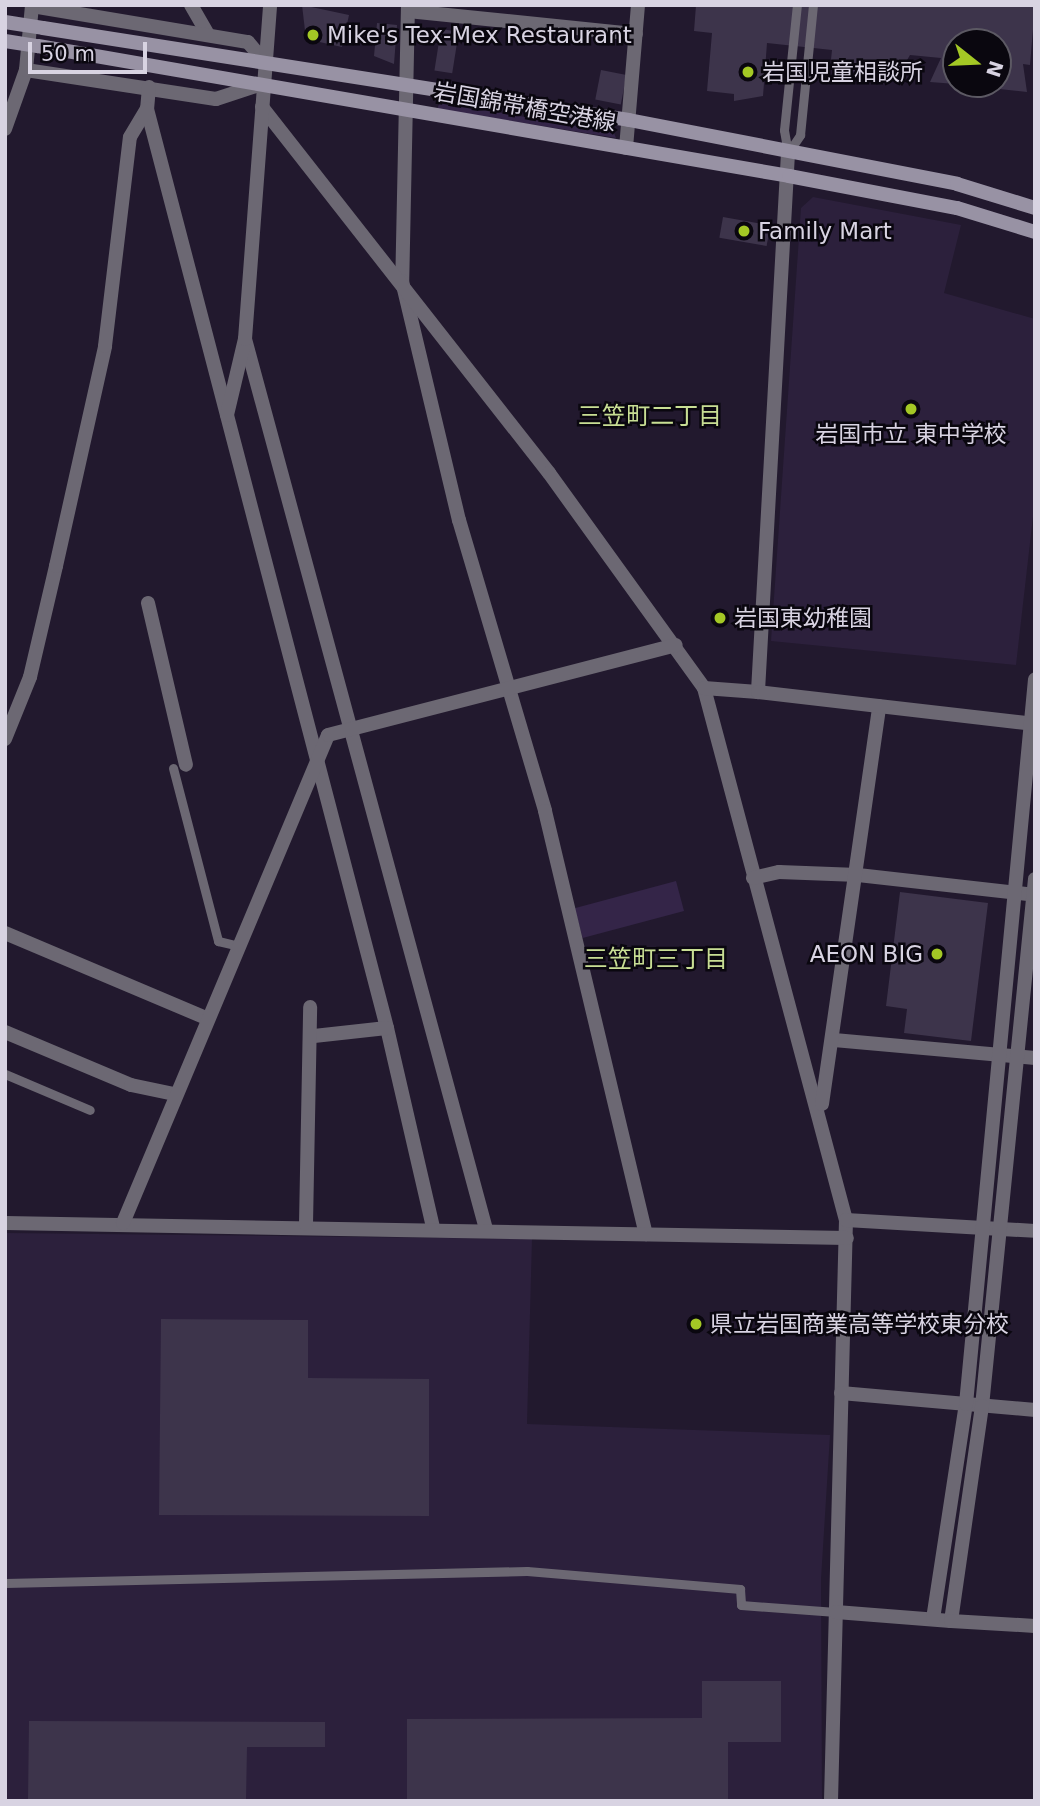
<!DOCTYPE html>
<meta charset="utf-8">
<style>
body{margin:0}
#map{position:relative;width:1040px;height:1806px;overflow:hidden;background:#22192e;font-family:"DejaVu Sans","Noto Sans JP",sans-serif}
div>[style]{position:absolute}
.built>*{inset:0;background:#2c203c}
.green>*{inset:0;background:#342548;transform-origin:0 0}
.building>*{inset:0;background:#3d344b;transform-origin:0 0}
.service>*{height:9px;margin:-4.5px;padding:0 4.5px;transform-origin:4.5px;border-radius:4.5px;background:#6c6873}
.minor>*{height:14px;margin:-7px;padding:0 7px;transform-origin:7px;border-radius:7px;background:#6c6873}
.tertiary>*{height:14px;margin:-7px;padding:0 7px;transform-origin:7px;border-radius:7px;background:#6c6873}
.secondary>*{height:14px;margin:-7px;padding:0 7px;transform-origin:7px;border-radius:7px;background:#9892a4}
.secondary-bridge>*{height:14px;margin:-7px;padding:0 7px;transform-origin:7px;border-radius:7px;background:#9892a4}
.dots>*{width:19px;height:19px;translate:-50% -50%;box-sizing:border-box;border:4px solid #0a070f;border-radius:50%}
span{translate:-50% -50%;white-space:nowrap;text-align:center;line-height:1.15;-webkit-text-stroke:5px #0a070f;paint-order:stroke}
.poi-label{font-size:23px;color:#d8d3e2}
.left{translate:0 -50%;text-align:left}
.right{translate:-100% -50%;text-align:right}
.street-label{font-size:23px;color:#d8d3e2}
.neighbourhood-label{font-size:24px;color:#c8de94}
.frame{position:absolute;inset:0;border:7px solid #d8d3e2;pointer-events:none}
.north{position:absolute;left:942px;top:28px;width:70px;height:70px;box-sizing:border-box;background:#0a070f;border:2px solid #5c5963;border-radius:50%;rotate:108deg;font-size:19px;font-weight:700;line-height:28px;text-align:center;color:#d8d3e2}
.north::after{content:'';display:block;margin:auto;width:24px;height:32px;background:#a4c825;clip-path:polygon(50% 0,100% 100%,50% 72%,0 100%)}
.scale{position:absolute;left:28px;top:42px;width:119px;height:32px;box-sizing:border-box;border:4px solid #d8d3e2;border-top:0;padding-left:9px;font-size:21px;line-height:24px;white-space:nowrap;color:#d8d3e2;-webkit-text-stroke:5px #0a070f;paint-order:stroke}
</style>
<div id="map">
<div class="built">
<div style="clip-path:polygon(813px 197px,961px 225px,944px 293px,1035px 319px,1035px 499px,1016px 665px,771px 641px,801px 208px)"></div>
<div style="clip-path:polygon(5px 1233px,532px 1239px,527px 1424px,830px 1435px,821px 1579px,822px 1801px,5px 1801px)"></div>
</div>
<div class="green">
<div style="clip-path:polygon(440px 102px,614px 133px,616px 138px,437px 109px)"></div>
<div style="left:676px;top:881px;width:31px;height:105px;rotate:75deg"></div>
</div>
<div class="building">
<div style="clip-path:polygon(302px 5px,349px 15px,342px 47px,306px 39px)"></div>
<div style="clip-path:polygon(696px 5px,1035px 5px,1030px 65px,1023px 64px,1027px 92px,971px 86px,998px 84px,998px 42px,956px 42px,956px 84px,930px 82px,941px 58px,910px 55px,898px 76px,830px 69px,832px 50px,767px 43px,763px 96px,734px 101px,734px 94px,707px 91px,712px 33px,694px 31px)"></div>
<div style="clip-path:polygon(377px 23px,397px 25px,394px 64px,374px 56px)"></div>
<div style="left:441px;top:29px;width:18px;height:42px;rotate:9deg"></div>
<div style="left:601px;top:70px;width:26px;height:30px;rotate:11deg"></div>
<div style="left:723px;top:217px;width:48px;height:21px;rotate:10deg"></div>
<div style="clip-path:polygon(900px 892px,988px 903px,971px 1041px,904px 1033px,907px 1009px,886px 1006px)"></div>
<div style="clip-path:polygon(161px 1319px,308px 1320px,308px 1378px,429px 1379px,429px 1516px,159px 1515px)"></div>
<div style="clip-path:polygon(702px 1681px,781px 1681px,781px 1742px,728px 1742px,728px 1801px,407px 1801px,407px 1719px,702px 1718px)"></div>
<div style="clip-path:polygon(29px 1721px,325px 1722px,325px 1747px,247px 1747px,246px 1801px,28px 1801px)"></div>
</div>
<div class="service">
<div style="left:788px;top:153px;width:22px;rotate:-56deg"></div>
<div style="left:800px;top:135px;width:131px;rotate:-84.3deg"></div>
<div style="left:788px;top:153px;width:23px;rotate:-100deg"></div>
<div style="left:784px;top:130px;width:126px;rotate:-84.1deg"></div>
<div style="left:173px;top:768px;width:179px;rotate:75.4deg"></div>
<div style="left:218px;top:941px;width:18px;rotate:13deg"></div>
<div style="left:5px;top:1074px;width:92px;rotate:23deg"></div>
<div style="left:5px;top:1583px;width:522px;rotate:-1.32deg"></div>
<div style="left:527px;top:1571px;width:214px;rotate:4.8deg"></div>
<div style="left:740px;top:1589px;width:16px;rotate:86deg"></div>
<div style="left:741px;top:1605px;width:95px;rotate:4.2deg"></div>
</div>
<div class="minor">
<div style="left:191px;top:5px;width:34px;rotate:60deg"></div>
<div style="left:408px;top:5px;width:276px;rotate:91.2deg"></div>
<div style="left:402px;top:281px;width:246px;rotate:76.6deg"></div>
<div style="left:459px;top:520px;width:303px;rotate:73.5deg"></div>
<div style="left:545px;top:811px;width:435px;rotate:76.6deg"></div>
<div style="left:32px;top:6px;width:219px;rotate:9.5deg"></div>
<div style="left:248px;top:42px;width:26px;rotate:50deg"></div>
<div style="left:408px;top:11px;width:229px;rotate:5.8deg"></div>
<div style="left:26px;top:70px;width:192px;rotate:8.7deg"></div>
<div style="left:216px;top:99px;width:48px;rotate:-18.1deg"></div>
<div style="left:149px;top:87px;width:22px;rotate:95deg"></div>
<div style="left:147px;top:109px;width:950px;rotate:75.36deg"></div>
<div style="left:387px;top:1028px;width:205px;rotate:77deg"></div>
<div style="left:262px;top:107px;width:465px;rotate:51.9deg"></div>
<div style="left:549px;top:473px;width:265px;rotate:54.2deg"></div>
<div style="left:704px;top:688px;width:551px;rotate:75.06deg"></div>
<div style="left:846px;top:1220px;width:581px;rotate:91.48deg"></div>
<div style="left:5px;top:129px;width:63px;rotate:-70.4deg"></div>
<div style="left:26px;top:70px;width:65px;rotate:-84.7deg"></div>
<div style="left:626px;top:148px;width:144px;rotate:-85.2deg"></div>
<div style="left:245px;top:339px;width:922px;rotate:74.85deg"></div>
<div style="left:227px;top:415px;width:78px;rotate:-76.7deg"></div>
<div style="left:245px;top:339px;width:335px;rotate:-85.7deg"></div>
<div style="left:148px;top:603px;width:166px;rotate:76.8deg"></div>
<div style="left:704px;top:688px;width:54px;rotate:4.2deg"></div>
<div style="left:5px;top:739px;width:67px;rotate:-68deg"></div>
<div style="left:30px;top:677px;width:114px;rotate:-76.8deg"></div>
<div style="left:56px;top:566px;width:225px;rotate:-77.4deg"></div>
<div style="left:105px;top:346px;width:210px;rotate:-83.2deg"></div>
<div style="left:130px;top:137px;width:33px;rotate:-59deg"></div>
<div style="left:753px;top:878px;width:27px;rotate:-13deg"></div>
<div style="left:779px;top:872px;width:79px;rotate:2.2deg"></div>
<div style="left:858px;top:875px;width:178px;rotate:6.4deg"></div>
<div style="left:5px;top:933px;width:218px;rotate:22.9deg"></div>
<div style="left:5px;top:1032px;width:137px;rotate:22.8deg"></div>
<div style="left:131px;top:1085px;width:44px;rotate:11.8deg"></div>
<div style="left:314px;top:1036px;width:73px;rotate:-6.3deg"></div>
<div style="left:834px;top:1040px;width:202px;rotate:5.1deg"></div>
<div style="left:822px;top:1104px;width:402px;rotate:-81.8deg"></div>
<div style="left:846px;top:1220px;width:189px;rotate:3.3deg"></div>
<div style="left:5px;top:1223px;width:842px;rotate:1.02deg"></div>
<div style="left:123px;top:1223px;width:529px;rotate:-67.21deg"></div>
<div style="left:328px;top:735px;width:359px;rotate:-14.5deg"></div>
<div style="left:306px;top:1224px;width:217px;rotate:-88.9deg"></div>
<div style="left:841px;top:1393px;width:195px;rotate:5deg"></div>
<div style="left:836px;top:1612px;width:115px;rotate:4.5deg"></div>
</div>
<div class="tertiary">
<div style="left:788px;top:153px;width:540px;rotate:93.19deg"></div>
<div style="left:758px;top:692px;width:279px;rotate:6.6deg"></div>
<div style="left:1035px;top:879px;width:530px;rotate:95.74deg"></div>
<div style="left:982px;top:1406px;width:217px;rotate:98.2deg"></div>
<div style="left:951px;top:1621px;width:84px;rotate:3.4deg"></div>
<div style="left:933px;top:1619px;width:218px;rotate:-81.3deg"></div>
<div style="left:966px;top:1404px;width:728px;rotate:-84.56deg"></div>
</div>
<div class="secondary">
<div style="left:43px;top:28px;width:593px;rotate:8.92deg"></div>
<div style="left:629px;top:120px;width:334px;rotate:11deg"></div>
<div style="left:957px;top:184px;width:82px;rotate:17.1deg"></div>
<div style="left:38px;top:46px;width:762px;rotate:9.82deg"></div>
<div style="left:789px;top:176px;width:171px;rotate:10.8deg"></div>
<div style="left:957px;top:208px;width:82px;rotate:17.1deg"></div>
</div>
<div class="secondary-bridge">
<div style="left:5px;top:22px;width:38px;rotate:9deg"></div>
<div style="left:5px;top:41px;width:33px;rotate:9deg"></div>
</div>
<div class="dots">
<div style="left:313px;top:35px;background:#a4c825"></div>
<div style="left:748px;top:72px;background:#a4c825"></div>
<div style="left:744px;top:231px;background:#a4c825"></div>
<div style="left:911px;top:409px;background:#a4c825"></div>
<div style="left:720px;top:618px;background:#a4c825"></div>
<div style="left:937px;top:954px;background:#a4c825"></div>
<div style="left:696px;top:1324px;background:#a4c825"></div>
</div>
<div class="poi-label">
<span class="left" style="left:327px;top:35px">Mike's Tex-Mex Restaurant</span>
<span class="left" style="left:762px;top:72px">岩国児童相談所</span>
<span class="left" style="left:758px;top:231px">Family Mart</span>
<span style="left:911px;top:434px">岩国市立 東中学校</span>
<span class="left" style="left:734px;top:618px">岩国東幼稚園</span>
<span class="right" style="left:923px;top:954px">AEON BIG</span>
<span class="left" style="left:710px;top:1324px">県立岩国商業高等学校東分校</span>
</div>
<div class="street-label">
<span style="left:525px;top:107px;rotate:10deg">岩国錦帯橋空港線</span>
</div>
<div class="neighbourhood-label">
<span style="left:650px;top:417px">三笠町二丁目</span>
<span style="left:656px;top:960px">三笠町三丁目</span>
</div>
<div class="frame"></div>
<div class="north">N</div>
<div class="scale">50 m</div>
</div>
